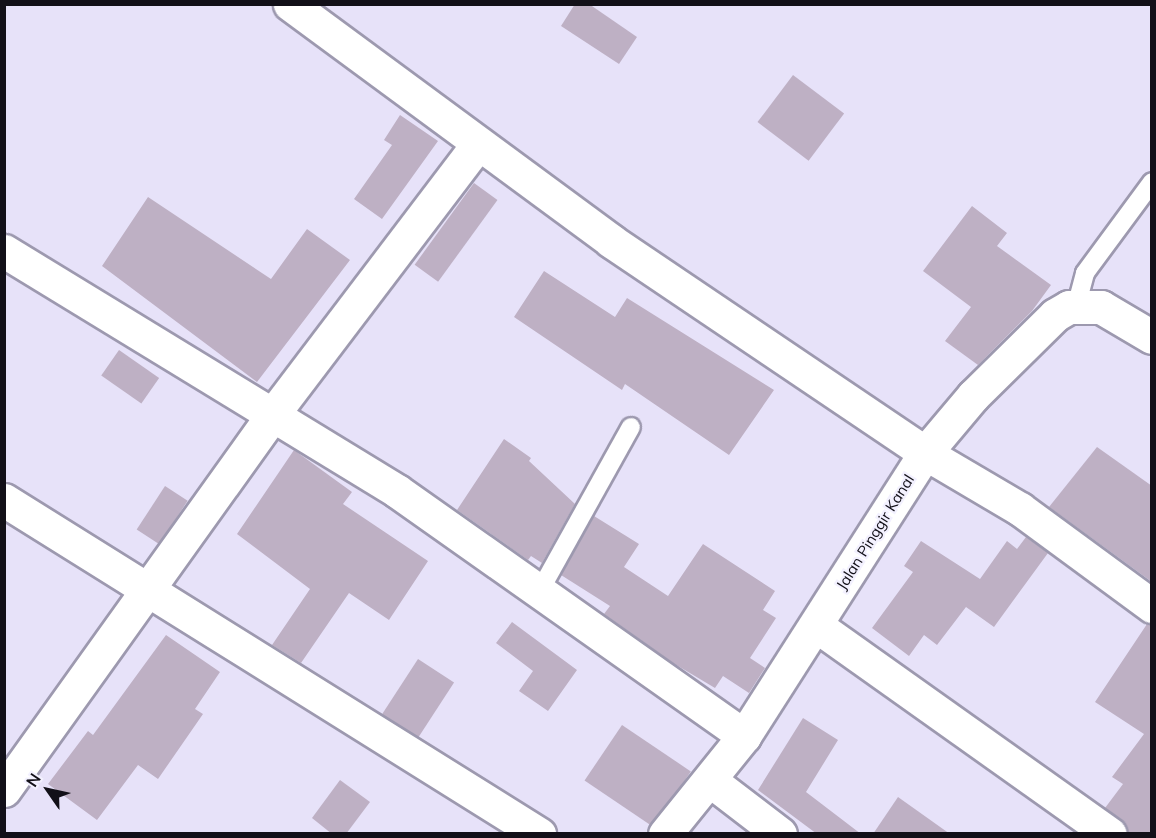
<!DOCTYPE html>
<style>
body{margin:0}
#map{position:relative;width:1156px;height:838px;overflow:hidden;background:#e7e2f9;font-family:Mulish,sans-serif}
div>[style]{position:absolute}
.building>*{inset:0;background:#beb0c4;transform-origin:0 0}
.roads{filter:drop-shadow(2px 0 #9d99af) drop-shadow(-2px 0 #9d99af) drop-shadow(0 2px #9d99af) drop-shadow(0 -2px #9d99af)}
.lane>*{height:18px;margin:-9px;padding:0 9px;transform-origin:9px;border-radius:9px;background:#fff}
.street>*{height:33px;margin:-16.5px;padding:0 16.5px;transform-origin:16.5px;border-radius:16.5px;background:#fff}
span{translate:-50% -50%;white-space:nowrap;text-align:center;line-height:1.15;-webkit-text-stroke:4.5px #f3f1ff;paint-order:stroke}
.street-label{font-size:15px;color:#121018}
.frame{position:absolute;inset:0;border:6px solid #121018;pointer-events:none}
.north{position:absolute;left:18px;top:760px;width:60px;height:60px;-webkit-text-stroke:4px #f3f1ff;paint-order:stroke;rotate:304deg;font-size:16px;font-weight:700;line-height:24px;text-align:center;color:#121018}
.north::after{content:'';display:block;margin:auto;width:21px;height:27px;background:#121018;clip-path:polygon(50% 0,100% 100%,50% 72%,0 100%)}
</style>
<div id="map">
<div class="building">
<div style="clip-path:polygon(575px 4px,589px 4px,637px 37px,619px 64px,561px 26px)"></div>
<div style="left:793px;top:75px;width:64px;height:59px;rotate:37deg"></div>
<div style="clip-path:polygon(400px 115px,438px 141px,382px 219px,354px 199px,392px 145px,384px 140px)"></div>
<div style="left:474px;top:183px;width:29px;height:101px;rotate:36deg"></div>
<div style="clip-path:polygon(148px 197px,271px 279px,307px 229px,350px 260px,257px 382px,102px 266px)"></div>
<div style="clip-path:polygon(972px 206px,1007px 233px,997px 246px,1051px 285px,1032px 311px,978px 365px,945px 341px,971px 307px,923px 271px)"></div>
<div style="clip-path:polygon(544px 271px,615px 317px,627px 298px,774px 390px,729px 455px,625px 384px,622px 390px,514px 317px)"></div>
<div style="left:119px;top:350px;width:49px;height:31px;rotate:35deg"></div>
<div style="clip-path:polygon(504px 439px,531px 458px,529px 461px,575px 504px,542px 563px,531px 556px,528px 560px,457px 510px)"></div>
<div style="clip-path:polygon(1097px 447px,1152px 486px,1152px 582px,1049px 507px)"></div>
<div style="clip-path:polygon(294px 450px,352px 492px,343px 504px,428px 561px,389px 620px,349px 593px,301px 663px,272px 645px,310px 589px,237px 534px)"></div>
<div style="left:165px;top:486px;width:27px;height:52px;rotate:33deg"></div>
<div style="clip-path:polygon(594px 516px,639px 544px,624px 567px,668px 596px,703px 544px,775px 591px,763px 610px,776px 618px,750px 658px,765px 668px,749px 693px,723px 676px,715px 688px,673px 663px,604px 614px,610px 606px,561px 575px)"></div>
<div style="clip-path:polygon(1026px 537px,1048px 553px,994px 627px,966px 607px,937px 645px,924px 635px,909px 656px,872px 628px,913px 572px,904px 566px,921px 541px,980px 579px,1007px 541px,1017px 549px)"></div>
<div style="clip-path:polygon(512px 622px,577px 670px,548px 711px,519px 691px,533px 671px,496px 643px)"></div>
<div style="clip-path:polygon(1147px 624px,1152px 624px,1152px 834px,1128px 834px,1121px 819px,1105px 808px,1123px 784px,1112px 777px,1144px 734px,1095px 702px)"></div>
<div style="clip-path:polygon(166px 635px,220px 672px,195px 709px,203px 714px,158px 779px,138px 765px,97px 820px,48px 784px,88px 731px,93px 735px)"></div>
<div style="left:418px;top:659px;width:43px;height:66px;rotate:33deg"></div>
<div style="clip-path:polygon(803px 718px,838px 740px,806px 792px,861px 834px,817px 834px,758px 790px)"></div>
<div style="left:622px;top:725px;width:83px;height:67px;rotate:34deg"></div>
<div style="clip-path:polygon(340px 780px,370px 802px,346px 834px,332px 834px,312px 818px)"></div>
<div style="clip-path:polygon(898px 797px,950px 834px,873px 834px)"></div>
</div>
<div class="roads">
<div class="lane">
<div style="left:1076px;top:307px;width:35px;rotate:-75deg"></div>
<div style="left:1085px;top:273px;width:113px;rotate:-53.6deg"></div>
<div style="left:538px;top:594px;width:191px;rotate:-60.9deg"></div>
</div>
<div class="street">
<div style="left:290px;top:4px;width:399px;rotate:36.4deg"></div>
<div style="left:611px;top:241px;width:379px;rotate:34deg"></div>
<div style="left:925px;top:453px;width:110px;rotate:30.5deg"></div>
<div style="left:1020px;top:509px;width:164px;rotate:36.3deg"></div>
<div style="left:4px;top:251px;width:460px;rotate:31.4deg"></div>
<div style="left:397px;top:491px;width:425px;rotate:35.2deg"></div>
<div style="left:4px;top:500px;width:631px;rotate:31.98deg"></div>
<div style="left:817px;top:626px;width:359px;rotate:35.4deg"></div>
<div style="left:711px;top:781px;width:87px;rotate:37.5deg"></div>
<div style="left:4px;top:790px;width:462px;rotate:-54.4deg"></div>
<div style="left:273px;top:414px;width:338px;rotate:-52.8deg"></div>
<div style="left:665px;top:834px;width:126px;rotate:-51.1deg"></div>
<div style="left:744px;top:736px;width:336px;rotate:-57.4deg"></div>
<div style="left:925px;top:453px;width:75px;rotate:-49.9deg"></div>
<div style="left:973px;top:396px;width:115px;rotate:-44.6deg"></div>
<div style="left:1055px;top:315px;width:16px;rotate:-30deg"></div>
<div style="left:1069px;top:307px;width:32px"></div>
<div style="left:1101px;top:307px;width:59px;rotate:30.5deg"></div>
</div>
</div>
<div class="street-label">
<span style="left:875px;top:532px;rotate:-58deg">Jalan Pinggir Kanal</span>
</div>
<div class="frame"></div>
<div class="north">N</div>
</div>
